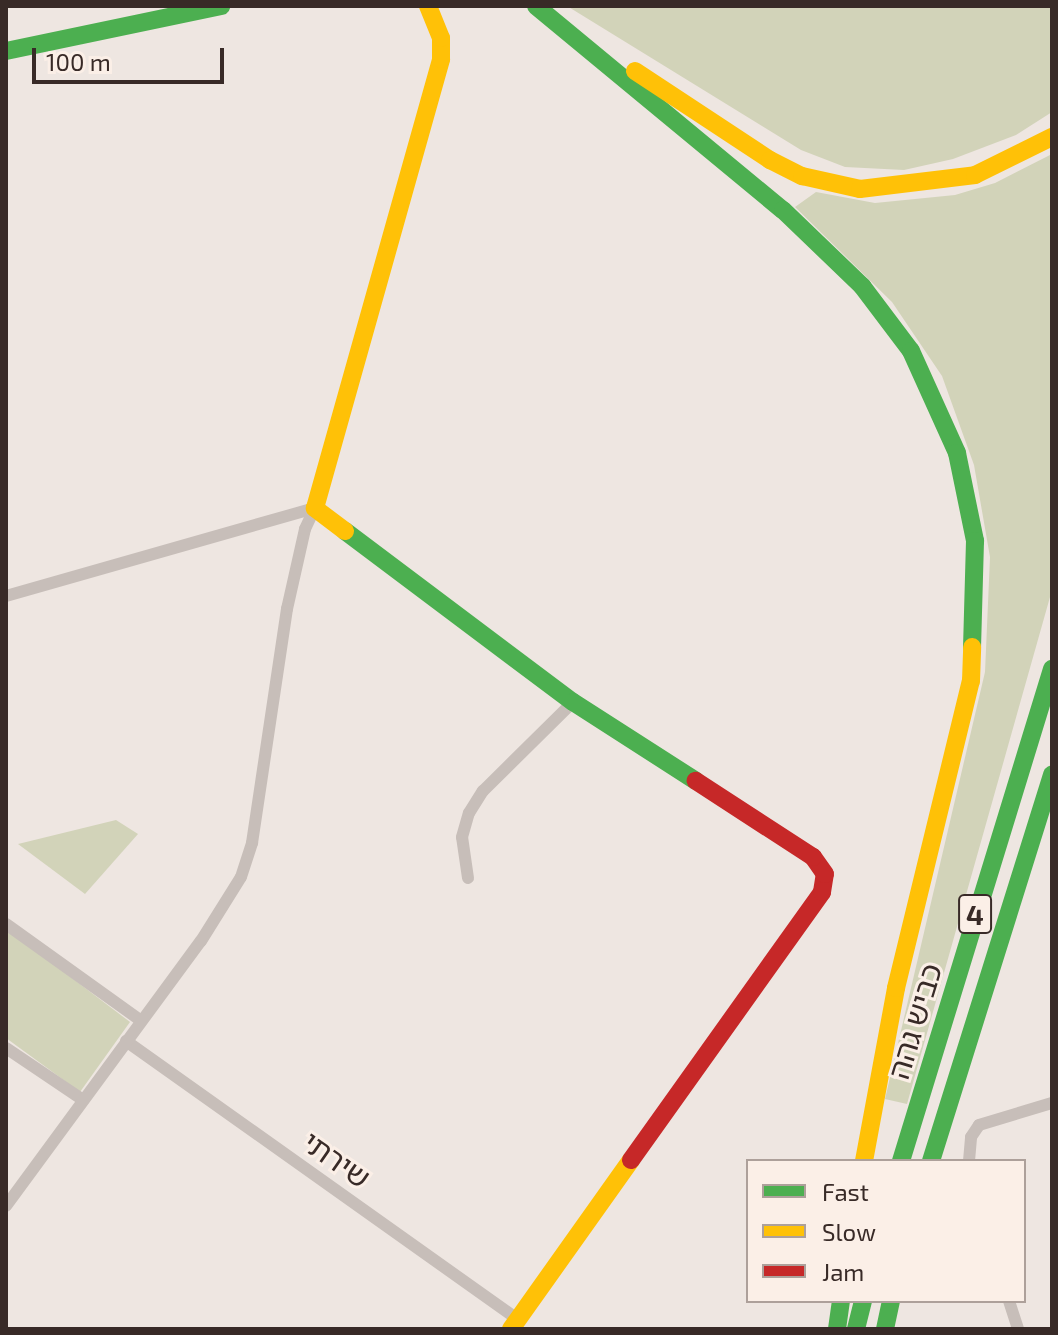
<!DOCTYPE html>
<meta charset="utf-8">
<style>
body{margin:0}
#map{position:relative;width:1058px;height:1335px;overflow:hidden;background:#eee6e1;font-family:"Exo 2","Noto Sans Hebrew",sans-serif}
div>[style]{position:absolute}
.green>*{inset:0;background:#d2d3b9}
.street>*{height:12px;margin:-6px;padding:0 6px;transform-origin:6px;border-radius:6px;background:#c7beb9}
.fast>*{height:18px;margin:-9px;padding:0 9px;transform-origin:9px;border-radius:9px;background:#4caf50}
.slow>*{height:18px;margin:-9px;padding:0 9px;transform-origin:9px;border-radius:9px;background:#ffc107}
.jam>*{height:18px;margin:-9px;padding:0 9px;transform-origin:9px;border-radius:9px;background:#c62828}
span{translate:-50% -50%;white-space:nowrap;text-align:center;line-height:1.15;-webkit-text-stroke:6px #fbefe7;paint-order:stroke}
.shield-label span{padding:2px 6px;background:#fbefe7;border:2px solid;border-radius:6px;-webkit-text-stroke-width:0}
.shield-label{font-size:28px;color:#382a27;font-weight:700}
.street-label{font-size:30px;color:#382a27}
.frame{position:absolute;inset:0;border:8px solid #382a27;pointer-events:none}
.legend{position:absolute;left:746px;top:1159px;width:280px;height:144px;box-sizing:border-box;background:#fbefe7;border:2px solid #ada09a;margin:0;padding:10px 14px;list-style:none;font-size:24px;color:#382a27}
.legend li{display:flex;align-items:center;gap:16px;height:40px}
.legend b{width:40px;border:2px solid #ada09a}
.scale{position:absolute;left:32px;top:48px;width:192px;height:36px;box-sizing:border-box;border:4px solid #382a27;border-top:0;padding-left:10px;font-size:24px;line-height:28px;white-space:nowrap;color:#382a27;-webkit-text-stroke:6px #fbefe7;paint-order:stroke}
</style>
<div id="map">
<div class="green">
<div style="clip-path:polygon(567px 6px,1052px 6px,1052px 112px,1016px 135px,953px 159px,904px 170px,845px 167px,801px 150px)"></div>
<div style="clip-path:polygon(1052px 154px,1052px 590px,907px 1104px,885px 1099px,985px 672px,990px 557px,974px 465px,942px 376px,892px 302px,795px 207px,816px 192px,875px 203px,955px 195px,995px 183px)"></div>
<div style="clip-path:polygon(116px 820px,138px 834px,85px 894px,18px 844px)"></div>
<div style="clip-path:polygon(6px 928px,130px 1022px,80px 1092px,6px 1038px)"></div>
</div>
<div class="street">
<div style="left:6px;top:596px;width:321px;rotate:-15.9deg"></div>
<div style="left:468px;top:878px;width:41px;rotate:-98.3deg"></div>
<div style="left:462px;top:837px;width:25px;rotate:-74deg"></div>
<div style="left:469px;top:813px;width:26px;rotate:-58deg"></div>
<div style="left:483px;top:791px;width:127px;rotate:-44.7deg"></div>
<div style="left:6px;top:924px;width:165px;rotate:35.6deg"></div>
<div style="left:126px;top:1041px;width:481px;rotate:35.4deg"></div>
<div style="left:6px;top:1048px;width:93px;rotate:34deg"></div>
<div style="left:969px;top:1161px;width:24px;rotate:-85deg"></div>
<div style="left:971px;top:1137px;width:14px;rotate:-56deg"></div>
<div style="left:979px;top:1125px;width:76px;rotate:-16.8deg"></div>
<div style="left:6px;top:1206px;width:329px;rotate:-53.7deg"></div>
<div style="left:201px;top:941px;width:75px;rotate:-58deg"></div>
<div style="left:241px;top:877px;width:36px;rotate:-72deg"></div>
<div style="left:252px;top:843px;width:237px;rotate:-81.5deg"></div>
<div style="left:287px;top:609px;width:82px;rotate:-77.3deg"></div>
<div style="left:305px;top:529px;width:23px;rotate:-65deg"></div>
<div style="left:1009px;top:1301px;width:29px;rotate:72deg"></div>
</div>
<div class="fast">
<div style="left:536px;top:6px;width:320px;rotate:39.6deg"></div>
<div style="left:783px;top:210px;width:110px;rotate:43.9deg"></div>
<div style="left:862px;top:286px;width:81px;rotate:53deg"></div>
<div style="left:911px;top:351px;width:112px;rotate:65.7deg"></div>
<div style="left:957px;top:453px;width:90px;rotate:78.4deg"></div>
<div style="left:975px;top:541px;width:106px;rotate:91.6deg"></div>
<div style="left:6px;top:51px;width:220px;rotate:-11.8deg"></div>
<div style="left:345px;top:531px;width:285px;rotate:36.9deg"></div>
<div style="left:573px;top:702px;width:146px;rotate:32.7deg"></div>
<div style="left:901px;top:1161px;width:515px;rotate:-72.94deg"></div>
<div style="left:931px;top:1161px;width:405px;rotate:-72.6deg"></div>
<div style="left:837px;top:1329px;width:28px;rotate:-82deg"></div>
<div style="left:856px;top:1329px;width:29px;rotate:-76deg"></div>
<div style="left:885px;top:1329px;width:29px;rotate:-78deg"></div>
</div>
<div class="slow">
<div style="left:635px;top:71px;width:162px;rotate:33.4deg"></div>
<div style="left:770px;top:160px;width:36px;rotate:27deg"></div>
<div style="left:802px;top:176px;width:59px;rotate:12.6deg"></div>
<div style="left:860px;top:189px;width:116px;rotate:-6.9deg"></div>
<div style="left:975px;top:175px;width:86px;rotate:-26.3deg"></div>
<div style="left:345px;top:531px;width:38px;rotate:-143deg"></div>
<div style="left:315px;top:508px;width:466px;rotate:-74.3deg"></div>
<div style="left:441px;top:59px;width:21px;rotate:-90deg"></div>
<div style="left:441px;top:38px;width:35px;rotate:-112deg"></div>
<div style="left:864px;top:1161px;width:176px;rotate:-79.5deg"></div>
<div style="left:896px;top:988px;width:316px;rotate:-76.3deg"></div>
<div style="left:971px;top:681px;width:34px;rotate:-88deg"></div>
<div style="left:511px;top:1329px;width:207px;rotate:-54.6deg"></div>
</div>
<div class="jam">
<div style="left:631px;top:1160px;width:329px;rotate:-54.5deg"></div>
<div style="left:822px;top:892px;width:18px;rotate:-81deg"></div>
<div style="left:825px;top:874px;width:21px;rotate:-125deg"></div>
<div style="left:813px;top:857px;width:140px;rotate:-147deg"></div>
</div>
<div class="shield-label">
<span style="left:975px;top:914px">4</span>
</div>
<div class="street-label">
<span style="left:914px;top:1021px;rotate:-73deg">כביש גהה</span>
<span style="left:337px;top:1159px;rotate:35deg">שירתי</span>
</div>
<div class="frame"></div>
<ul class="legend">
<li><b style="height:10px;background:#4caf50"></b>Fast</li>
<li><b style="height:10px;background:#ffc107"></b>Slow</li>
<li><b style="height:10px;background:#c62828"></b>Jam</li>
</ul>
<div class="scale">100 m</div>
</div>
